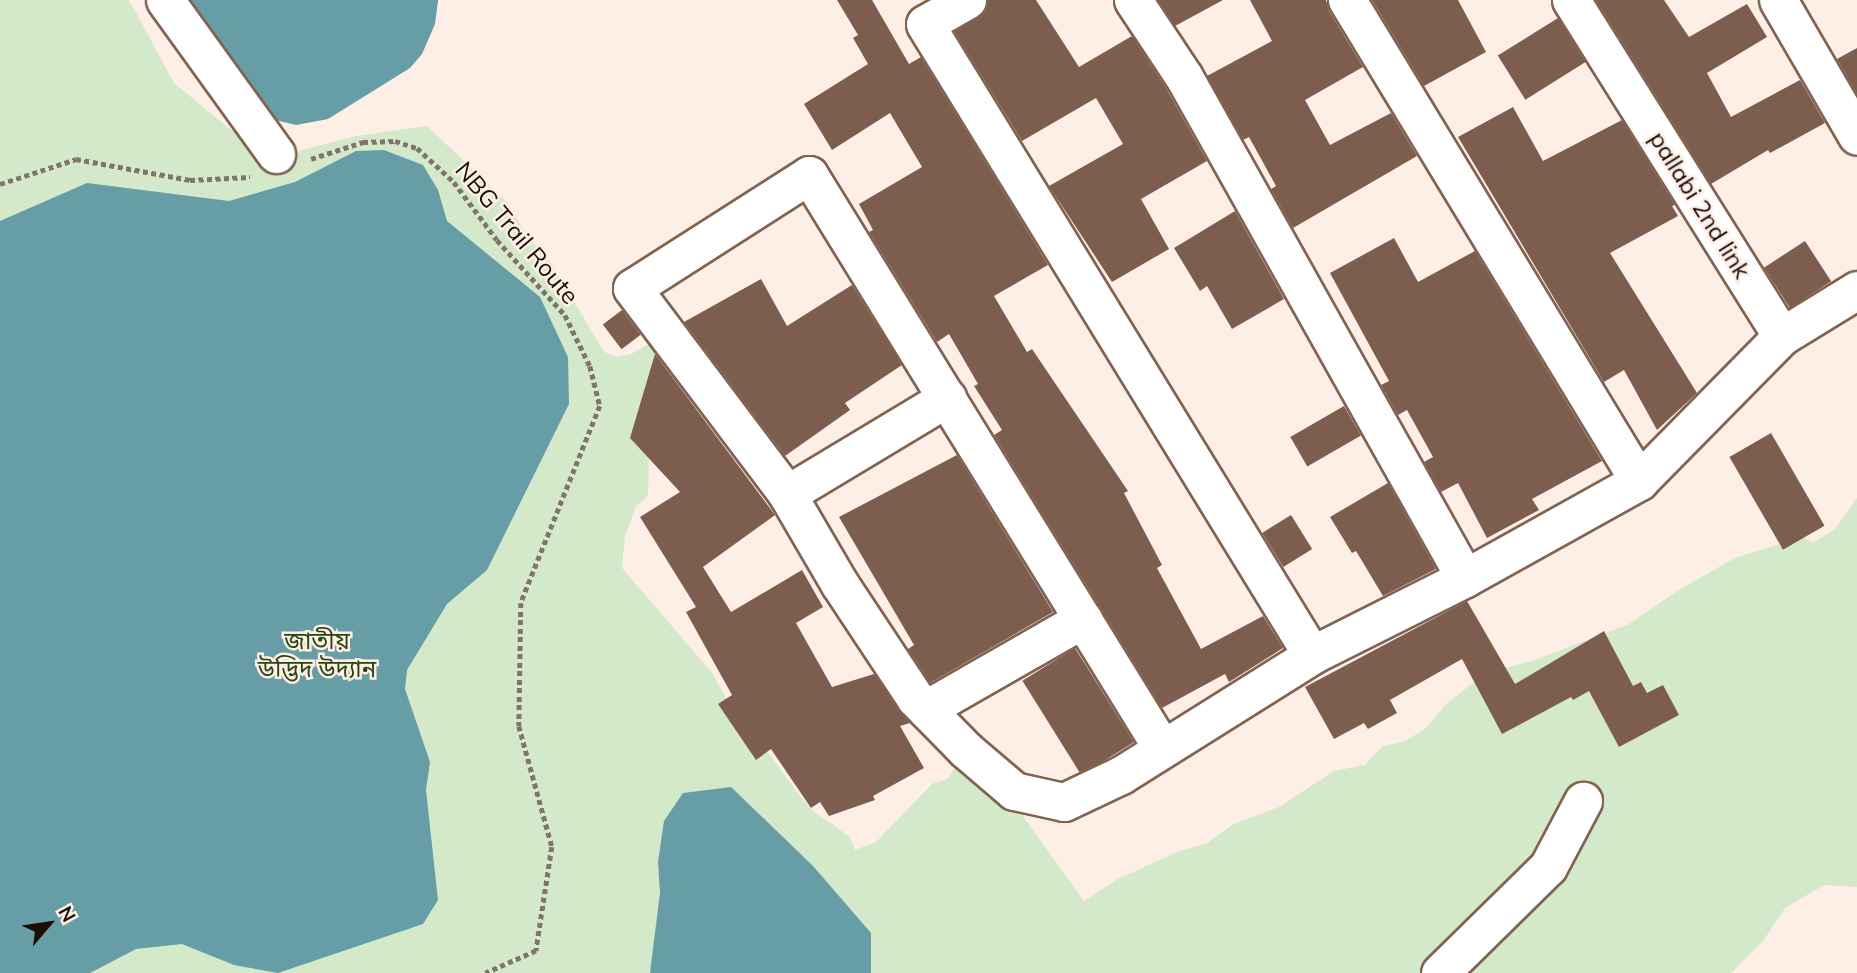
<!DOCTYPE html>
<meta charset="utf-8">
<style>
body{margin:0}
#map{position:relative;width:1857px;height:973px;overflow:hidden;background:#fdeee6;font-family:Mulish,"Noto Sans Bengali",sans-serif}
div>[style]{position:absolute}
.green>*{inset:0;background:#d4e9c9}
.water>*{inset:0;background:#669da7}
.building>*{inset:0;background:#7d5e4e;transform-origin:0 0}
.path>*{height:4.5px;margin-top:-2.25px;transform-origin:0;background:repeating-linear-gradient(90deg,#81746c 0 5px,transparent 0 8.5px)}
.roads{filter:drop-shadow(2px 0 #826351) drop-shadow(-2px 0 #826351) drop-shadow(0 2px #826351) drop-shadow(0 -2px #826351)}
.minor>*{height:37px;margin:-18.5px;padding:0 18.5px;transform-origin:18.5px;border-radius:18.5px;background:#fff}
span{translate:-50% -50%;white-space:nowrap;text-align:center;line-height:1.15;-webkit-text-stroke:5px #fdeee6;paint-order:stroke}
.street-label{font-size:24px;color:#1a0f07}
.park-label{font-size:24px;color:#26450e}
.north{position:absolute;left:14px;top:889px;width:70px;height:70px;-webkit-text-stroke:5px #fdeee6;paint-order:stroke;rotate:61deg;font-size:19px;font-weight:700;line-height:28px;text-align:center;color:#1a0f07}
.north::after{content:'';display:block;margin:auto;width:24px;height:32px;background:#1a0f07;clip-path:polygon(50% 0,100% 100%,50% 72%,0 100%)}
</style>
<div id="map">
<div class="green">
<div style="clip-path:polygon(0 0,129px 0,174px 83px,231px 130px,270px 149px,298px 151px,356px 136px,427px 126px,507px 202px,528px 237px,550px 261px,604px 352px,617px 357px,631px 354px,670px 332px,674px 346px,674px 388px,649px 456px,648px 496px,636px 506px,625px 536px,622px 568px,713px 674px,733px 712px,761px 743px,800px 796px,813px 811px,850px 837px,855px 850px,876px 842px,932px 784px,948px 779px,957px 765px,1012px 801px,1084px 901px,1116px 880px,1177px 852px,1207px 843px,1232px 825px,1279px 807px,1334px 771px,1365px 765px,1383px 746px,1403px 742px,1424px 730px,1446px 704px,1486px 673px,1532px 661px,1629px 624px,1677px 591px,1735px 558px,1803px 537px,1813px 543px,1835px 529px,1857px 498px,1857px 887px,1824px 885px,1785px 908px,1763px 941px,1731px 973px,0 973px)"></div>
</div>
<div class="water">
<div style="clip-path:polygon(179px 0,438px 0,438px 1px,435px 24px,422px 54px,410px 68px,328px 119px,296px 125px,275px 120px,257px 106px)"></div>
<div style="clip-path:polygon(384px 150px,423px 165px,438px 190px,447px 221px,540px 297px,568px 357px,569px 404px,487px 570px,447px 604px,407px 670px,405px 689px,430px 762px,426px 790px,438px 900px,423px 924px,278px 973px,234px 965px,182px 944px,136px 949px,90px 973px,0 973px,0 221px,87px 183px,229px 201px,295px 182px,356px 151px)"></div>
<div style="clip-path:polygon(731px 787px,813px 866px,871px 933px,871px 973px,650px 973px,660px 893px,658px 862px,664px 821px,683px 793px)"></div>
</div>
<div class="building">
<div style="clip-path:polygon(837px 0,872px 0,909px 64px,921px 57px,1048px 265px,994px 296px,1027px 352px,1032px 349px,1128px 491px,1124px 493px,1162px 565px,1157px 568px,1201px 649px,1263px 616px,1283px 648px,1229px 682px,1225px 674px,1162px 708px,994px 435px,1002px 430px,974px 386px,978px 384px,949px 334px,937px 342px,869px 232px,873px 230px,859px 204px,922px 167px,890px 113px,832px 150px,804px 104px,868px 64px,853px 38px,858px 35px)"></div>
<div style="clip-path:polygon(988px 0,1036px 0,1079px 67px,1132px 36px,1166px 88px,1207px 161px,1141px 199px,1169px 249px,1112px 282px,1049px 186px,1123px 144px,1096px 98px,1022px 141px,954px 31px,978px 18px,985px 10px)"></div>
<div style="clip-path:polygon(1158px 0,1223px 0,1175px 26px)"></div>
<div style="clip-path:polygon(1250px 0,1326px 0,1329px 11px,1363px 67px,1305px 100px,1330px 145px,1391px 113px,1417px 156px,1293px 228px,1271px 189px,1276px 186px,1249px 137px,1243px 140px,1207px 76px,1272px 41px)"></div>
<div style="clip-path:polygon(1372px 0,1458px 0,1486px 52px,1424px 86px)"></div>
<div style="clip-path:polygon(1596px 0,1664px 0,1689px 37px,1747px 4px,1767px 37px,1707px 73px,1731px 117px,1800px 80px,1825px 123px,1770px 153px,1768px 150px,1711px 184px)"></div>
<div style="left:1558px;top:18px;width:52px;height:71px;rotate:58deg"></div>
<div style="clip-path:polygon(1857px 48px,1857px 94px,1837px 59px)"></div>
<div style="clip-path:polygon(1513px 107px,1543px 161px,1622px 120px,1675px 205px,1672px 206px,1678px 216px,1610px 253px,1697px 393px,1657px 430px,1624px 370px,1604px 382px,1458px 137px)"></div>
<div style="clip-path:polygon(1235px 211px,1284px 299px,1232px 329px,1207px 286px,1200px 291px,1174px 248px)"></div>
<div style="clip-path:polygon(1394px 238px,1418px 282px,1475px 251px,1602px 461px,1532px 499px,1539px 510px,1487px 538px,1458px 483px,1441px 492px,1424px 462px,1433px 457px,1407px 410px,1398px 415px,1381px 385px,1389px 381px,1330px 273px)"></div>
<div style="left:1805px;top:241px;width:48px;height:49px;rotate:57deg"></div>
<div style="clip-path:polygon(761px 279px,787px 326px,852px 285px,902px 365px,845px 403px,850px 410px,785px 456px,684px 322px)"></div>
<div style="left:622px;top:310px;width:31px;height:24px;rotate:53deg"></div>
<div style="clip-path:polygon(655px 354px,775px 515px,703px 567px,731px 612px,802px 570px,823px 607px,796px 623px,832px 687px,874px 674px,910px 723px,900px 726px,924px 768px,873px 796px,875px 800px,829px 816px,820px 802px,811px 808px,771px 749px,756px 760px,718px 704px,732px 695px,686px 612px,696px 607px,640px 517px,680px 492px,630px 438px)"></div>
<div style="left:1344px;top:406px;width:34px;height:62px;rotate:60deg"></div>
<div style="left:1771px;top:433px;width:107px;height:48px;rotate:60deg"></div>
<div style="clip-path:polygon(957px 455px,1053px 612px,930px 683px,908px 649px,914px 645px,839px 517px)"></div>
<div style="clip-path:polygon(1388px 483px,1436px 569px,1383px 596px,1356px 551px,1352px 553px,1330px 517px)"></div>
<div style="left:1291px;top:515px;width:40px;height:34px;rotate:58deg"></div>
<div style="clip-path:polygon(1467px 601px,1515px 684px,1604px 631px,1633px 686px,1641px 682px,1647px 693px,1663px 685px,1679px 715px,1619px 747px,1589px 691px,1573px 700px,1571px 697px,1502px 734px,1462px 659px,1390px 700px,1397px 713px,1368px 729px,1364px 723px,1334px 739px,1305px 687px)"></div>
<div style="left:1075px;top:648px;width:111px;height:62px;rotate:58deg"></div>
</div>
<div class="path">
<div style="left:311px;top:159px;width:55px;rotate:-18.1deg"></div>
<div style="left:363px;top:142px;width:32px;rotate:-2deg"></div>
<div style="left:395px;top:141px;width:23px;rotate:18deg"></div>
<div style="left:417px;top:148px;width:50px;rotate:42.6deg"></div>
<div style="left:454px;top:182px;width:72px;rotate:53.4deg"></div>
<div style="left:497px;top:240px;width:101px;rotate:47.8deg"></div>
<div style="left:565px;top:315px;width:57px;rotate:63.9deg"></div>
<div style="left:590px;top:366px;width:41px;rotate:76deg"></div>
<div style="left:600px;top:406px;width:212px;rotate:111.9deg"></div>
<div style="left:521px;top:603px;width:123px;rotate:90.9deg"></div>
<div style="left:519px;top:726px;width:125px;rotate:74.7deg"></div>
<div style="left:552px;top:847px;width:105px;rotate:98.7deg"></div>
<div style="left:536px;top:951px;width:55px;rotate:156.3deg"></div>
<div style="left:0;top:184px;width:80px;rotate:-18.2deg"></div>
<div style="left:76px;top:159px;width:116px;rotate:10.4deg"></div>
<div style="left:190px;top:180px;width:60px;rotate:-2.9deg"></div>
</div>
<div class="roads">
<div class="minor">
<div style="left:165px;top:0;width:190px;rotate:54.2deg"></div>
<div style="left:967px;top:0;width:48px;rotate:150.3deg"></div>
<div style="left:925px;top:24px;width:740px;rotate:58.48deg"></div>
<div style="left:1133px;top:0;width:92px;rotate:56.5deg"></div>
<div style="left:1184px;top:77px;width:574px;rotate:60.71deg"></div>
<div style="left:1347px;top:0;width:563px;rotate:58.74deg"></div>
<div style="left:1571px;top:0;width:397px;rotate:57.9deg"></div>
<div style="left:1778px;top:0;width:157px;rotate:59.8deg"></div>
<div style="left:787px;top:494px;width:187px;rotate:-31deg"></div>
<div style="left:926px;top:709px;width:181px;rotate:-29.8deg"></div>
<div style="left:1162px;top:748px;width:673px;rotate:-121.64deg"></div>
<div style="left:809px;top:175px;width:210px;rotate:147.4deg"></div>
<div style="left:632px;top:288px;width:258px;rotate:53deg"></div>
<div style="left:787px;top:494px;width:103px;rotate:59.7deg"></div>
<div style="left:839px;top:583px;width:138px;rotate:56.5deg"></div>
<div style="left:915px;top:698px;width:73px;rotate:45.6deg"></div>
<div style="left:966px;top:750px;width:63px;rotate:40.5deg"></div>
<div style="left:1014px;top:791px;width:51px;rotate:12.4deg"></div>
<div style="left:1064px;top:802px;width:63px;rotate:-25.3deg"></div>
<div style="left:1121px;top:775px;width:226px;rotate:-32.1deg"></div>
<div style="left:1312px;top:655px;width:171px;rotate:-26.7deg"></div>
<div style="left:1465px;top:578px;width:199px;rotate:-29.1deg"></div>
<div style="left:1639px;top:481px;width:204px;rotate:-45.4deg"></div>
<div style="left:1782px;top:336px;width:88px;rotate:-31.5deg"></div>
<div style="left:1440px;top:973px;width:151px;rotate:-44.5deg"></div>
<div style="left:1548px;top:867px;width:75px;rotate:-62.1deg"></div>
</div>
</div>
<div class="street-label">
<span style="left:1700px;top:205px;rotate:58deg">pallabi 2nd link</span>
<span style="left:517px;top:233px;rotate:50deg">NBG Trail Route</span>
</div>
<div class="park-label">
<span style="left:317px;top:655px">জাতীয়<br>উদ্ভিদ উদ্যান</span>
</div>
<div class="north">N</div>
</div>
